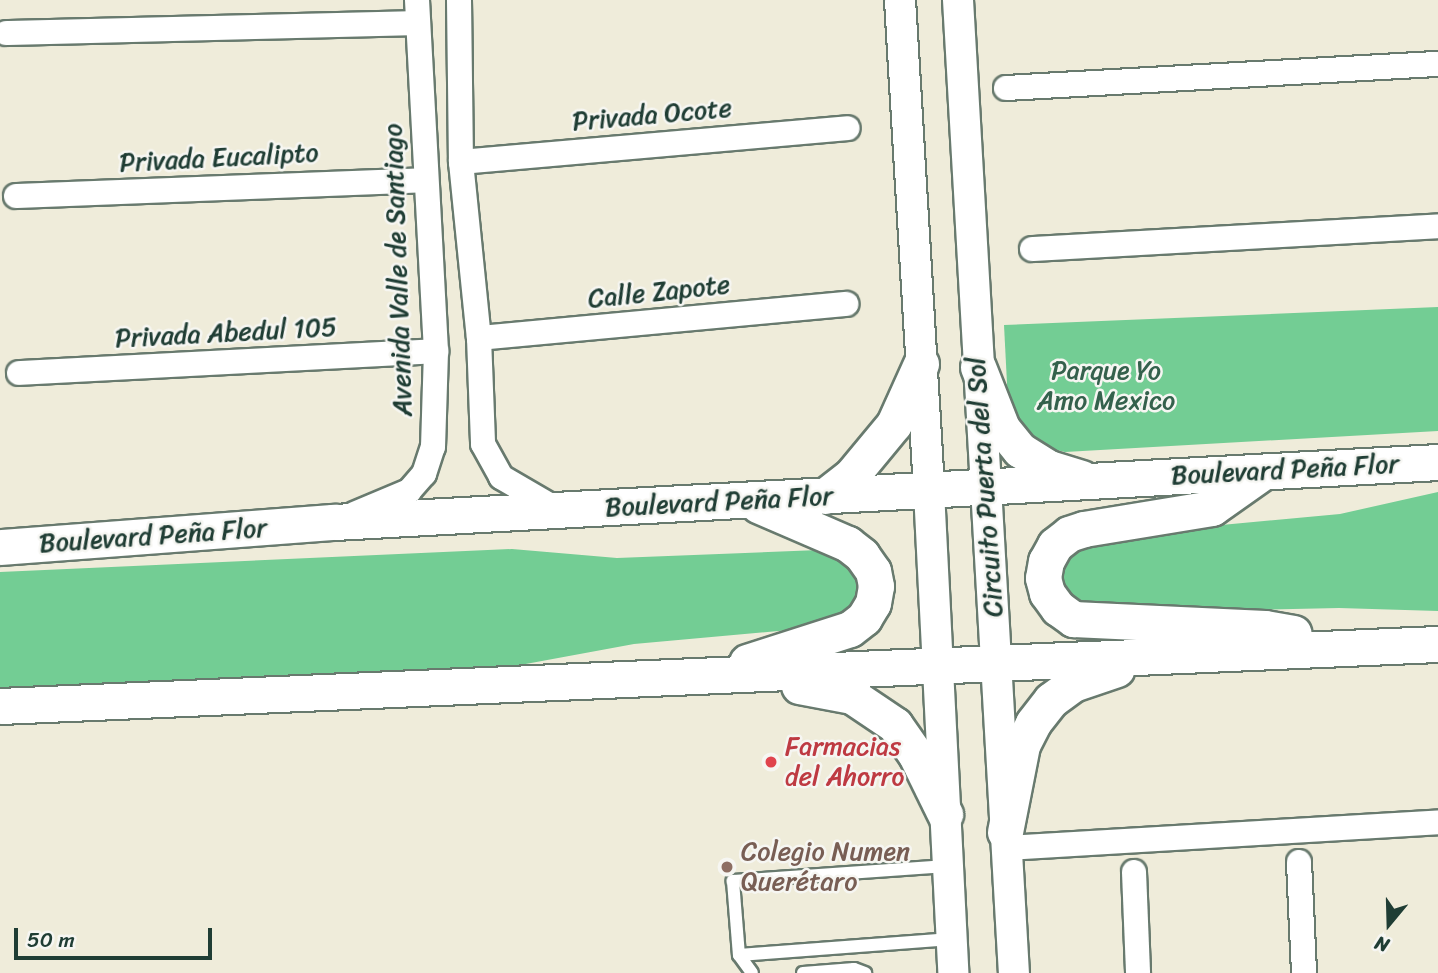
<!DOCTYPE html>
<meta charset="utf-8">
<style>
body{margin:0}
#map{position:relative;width:1438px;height:973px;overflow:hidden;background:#efecda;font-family:Sriracha,sans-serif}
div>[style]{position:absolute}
.green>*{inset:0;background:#73cd94}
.roads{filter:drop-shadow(2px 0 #687a6e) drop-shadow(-2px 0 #687a6e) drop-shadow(0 2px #687a6e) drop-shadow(0 -2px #687a6e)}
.service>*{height:12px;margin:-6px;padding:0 6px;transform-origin:6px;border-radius:6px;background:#fff}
.minor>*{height:24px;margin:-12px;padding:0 12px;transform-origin:12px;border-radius:12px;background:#fff}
.tertiary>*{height:30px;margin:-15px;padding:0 15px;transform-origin:15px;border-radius:15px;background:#fff}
.secondary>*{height:35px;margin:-17.5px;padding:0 17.5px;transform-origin:17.5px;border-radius:17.5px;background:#fff}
.dots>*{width:19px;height:19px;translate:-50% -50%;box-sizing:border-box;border:4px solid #f6f6f2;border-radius:50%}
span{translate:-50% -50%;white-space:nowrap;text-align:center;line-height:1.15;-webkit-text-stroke:5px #f6f6f2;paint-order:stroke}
.street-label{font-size:26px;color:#1f3d34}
.park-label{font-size:26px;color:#34614c}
.health-label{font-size:26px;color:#be3a42}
.left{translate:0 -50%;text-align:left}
.education-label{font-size:26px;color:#785e54}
.north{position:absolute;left:1354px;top:889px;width:70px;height:70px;-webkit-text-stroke:5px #f6f6f2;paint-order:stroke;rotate:199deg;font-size:19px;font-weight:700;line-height:28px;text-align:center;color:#1f3d34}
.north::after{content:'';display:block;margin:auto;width:24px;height:32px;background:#1f3d34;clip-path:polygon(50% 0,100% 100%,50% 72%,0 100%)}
.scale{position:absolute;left:14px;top:928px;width:198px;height:32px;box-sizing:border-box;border:4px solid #1f3d34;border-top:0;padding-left:9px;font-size:21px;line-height:24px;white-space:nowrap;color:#1f3d34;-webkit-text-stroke:5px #f6f6f2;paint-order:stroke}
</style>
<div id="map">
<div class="green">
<div style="clip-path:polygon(1438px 307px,1438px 431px,1065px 452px,1041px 446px,1023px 427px,1008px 403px,1004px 325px)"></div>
<div style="clip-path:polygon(1438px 492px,1438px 611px,1339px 608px,1095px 613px,1071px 601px,1059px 579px,1062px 556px,1083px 538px,1340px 514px)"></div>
<div style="clip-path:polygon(512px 549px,617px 558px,819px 550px,844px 555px,859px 578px,860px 601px,834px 626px,634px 644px,487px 671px,0 695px,0 572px)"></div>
</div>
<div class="roads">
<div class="service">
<div style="left:948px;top:866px;width:216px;rotate:176deg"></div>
<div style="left:733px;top:881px;width:74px;rotate:85.4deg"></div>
<div style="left:739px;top:955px;width:213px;rotate:-4.3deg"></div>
<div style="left:739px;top:955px;width:22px;rotate:54deg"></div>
<div style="left:803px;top:973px;width:51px;rotate:-4.5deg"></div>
<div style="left:854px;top:969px;width:12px;rotate:20deg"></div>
</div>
<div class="minor">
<div style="left:459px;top:0;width:162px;rotate:89.3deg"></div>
<div style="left:461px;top:162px;width:177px;rotate:84.2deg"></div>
<div style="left:479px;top:338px;width:106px;rotate:87.8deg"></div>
<div style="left:483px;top:444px;width:38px;rotate:61deg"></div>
<div style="left:501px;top:477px;width:66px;rotate:30.1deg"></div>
<div style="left:6px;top:33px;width:412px;rotate:-1.4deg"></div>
<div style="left:1006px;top:88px;width:433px;rotate:-3.2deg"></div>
<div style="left:461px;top:162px;width:388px;rotate:-5deg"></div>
<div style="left:16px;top:196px;width:409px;rotate:-2.2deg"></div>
<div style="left:1032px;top:249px;width:407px;rotate:-3.2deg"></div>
<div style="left:479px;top:338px;width:369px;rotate:-5.3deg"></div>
<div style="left:19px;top:373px;width:418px;rotate:-3deg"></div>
<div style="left:354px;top:514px;width:60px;rotate:-22.7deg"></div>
<div style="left:409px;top:491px;width:23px;rotate:-49deg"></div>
<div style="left:424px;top:474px;width:28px;rotate:-72deg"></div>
<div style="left:433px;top:447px;width:96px;rotate:-88.2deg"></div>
<div style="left:436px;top:351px;width:352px;rotate:-93.1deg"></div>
<div style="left:1006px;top:848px;width:433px;rotate:-3.4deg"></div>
<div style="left:1299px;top:862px;width:111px;rotate:87.4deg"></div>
<div style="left:1134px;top:872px;width:101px;rotate:87.7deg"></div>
</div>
<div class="tertiary">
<div style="left:900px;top:0;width:492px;rotate:86.6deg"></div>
<div style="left:929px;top:491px;width:483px;rotate:87.1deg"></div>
<div style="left:958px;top:0;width:975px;rotate:86.71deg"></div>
</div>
<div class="secondary">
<div style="left:978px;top:367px;width:66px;rotate:68.5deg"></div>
<div style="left:1002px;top:428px;width:28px;rotate:51deg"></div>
<div style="left:1020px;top:450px;width:34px;rotate:32deg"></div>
<div style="left:1049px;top:468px;width:34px;rotate:17deg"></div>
<div style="left:1263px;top:472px;width:62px;rotate:144.8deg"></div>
<div style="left:1212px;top:508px;width:130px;rotate:170.7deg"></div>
<div style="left:1084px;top:529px;width:16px;rotate:162deg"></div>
<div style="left:1069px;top:534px;width:18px;rotate:142deg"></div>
<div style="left:1055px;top:545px;width:18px;rotate:119deg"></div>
<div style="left:1046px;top:561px;width:17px;rotate:100deg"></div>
<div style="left:1043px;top:578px;width:16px;rotate:75deg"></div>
<div style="left:1047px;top:593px;width:19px;rotate:54deg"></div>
<div style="left:1058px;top:608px;width:19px;rotate:36deg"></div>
<div style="left:1073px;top:619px;width:192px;rotate:2.7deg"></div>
<div style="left:1265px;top:628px;width:29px;rotate:10deg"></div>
<div style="left:825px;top:496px;width:33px;rotate:-38deg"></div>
<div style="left:851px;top:476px;width:67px;rotate:-50.4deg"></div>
<div style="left:894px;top:424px;width:66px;rotate:-65.8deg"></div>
<div style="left:0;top:547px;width:335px;rotate:-4.3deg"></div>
<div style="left:334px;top:522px;width:1106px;rotate:-3.11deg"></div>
<div style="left:747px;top:662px;width:108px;rotate:-17.8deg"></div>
<div style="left:850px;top:629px;width:18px;rotate:-38deg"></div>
<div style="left:864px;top:618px;width:17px;rotate:-59deg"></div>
<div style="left:873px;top:603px;width:17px;rotate:-80deg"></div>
<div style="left:876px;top:586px;width:15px;rotate:-101deg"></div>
<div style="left:873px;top:571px;width:19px;rotate:-125deg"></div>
<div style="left:862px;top:555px;width:18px;rotate:-142deg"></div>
<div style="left:848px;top:544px;width:98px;rotate:-156.6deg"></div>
<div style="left:799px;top:686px;width:54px;rotate:10.7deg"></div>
<div style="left:852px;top:696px;width:52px;rotate:34deg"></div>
<div style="left:895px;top:725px;width:37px;rotate:55deg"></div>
<div style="left:916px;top:755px;width:66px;rotate:63.8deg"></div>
<div style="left:0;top:706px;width:1439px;rotate:-2.47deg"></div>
<div style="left:1005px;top:832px;width:89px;rotate:-78.9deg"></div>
<div style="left:1022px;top:745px;width:25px;rotate:-63deg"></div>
<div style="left:1033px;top:723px;width:29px;rotate:-52deg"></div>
<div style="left:1051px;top:700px;width:27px;rotate:-36deg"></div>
<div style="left:1073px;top:684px;width:46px;rotate:-18.8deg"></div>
</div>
</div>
<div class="dots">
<div style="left:771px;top:762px;background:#e0444e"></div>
<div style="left:727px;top:867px;background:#8d6e63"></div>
</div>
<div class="street-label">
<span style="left:652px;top:115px;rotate:-5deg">Privada Ocote</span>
<span style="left:219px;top:158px;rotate:-3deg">Privada Eucalipto</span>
<span style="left:398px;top:270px;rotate:-92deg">Avenida Valle de Santiago</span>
<span style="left:659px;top:292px;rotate:-6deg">Calle Zapote</span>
<span style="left:226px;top:333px;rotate:-3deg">Privada Abedul 105</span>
<span style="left:1285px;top:470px;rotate:-3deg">Boulevard Peña Flor</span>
<span style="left:985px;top:487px;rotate:-94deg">Circuito Puerta del Sol</span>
<span style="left:719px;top:502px;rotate:-3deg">Boulevard Peña Flor</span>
<span style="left:153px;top:536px;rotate:-4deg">Boulevard Peña Flor</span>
</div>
<div class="park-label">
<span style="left:1106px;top:386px">Parque Yo<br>Amo Mexico</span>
</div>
<div class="health-label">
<span class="left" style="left:785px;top:762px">Farmacias<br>del Ahorro</span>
</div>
<div class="education-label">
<span class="left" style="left:741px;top:867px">Colegio Numen<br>Querétaro</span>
</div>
<div class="north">N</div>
<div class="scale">50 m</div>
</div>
